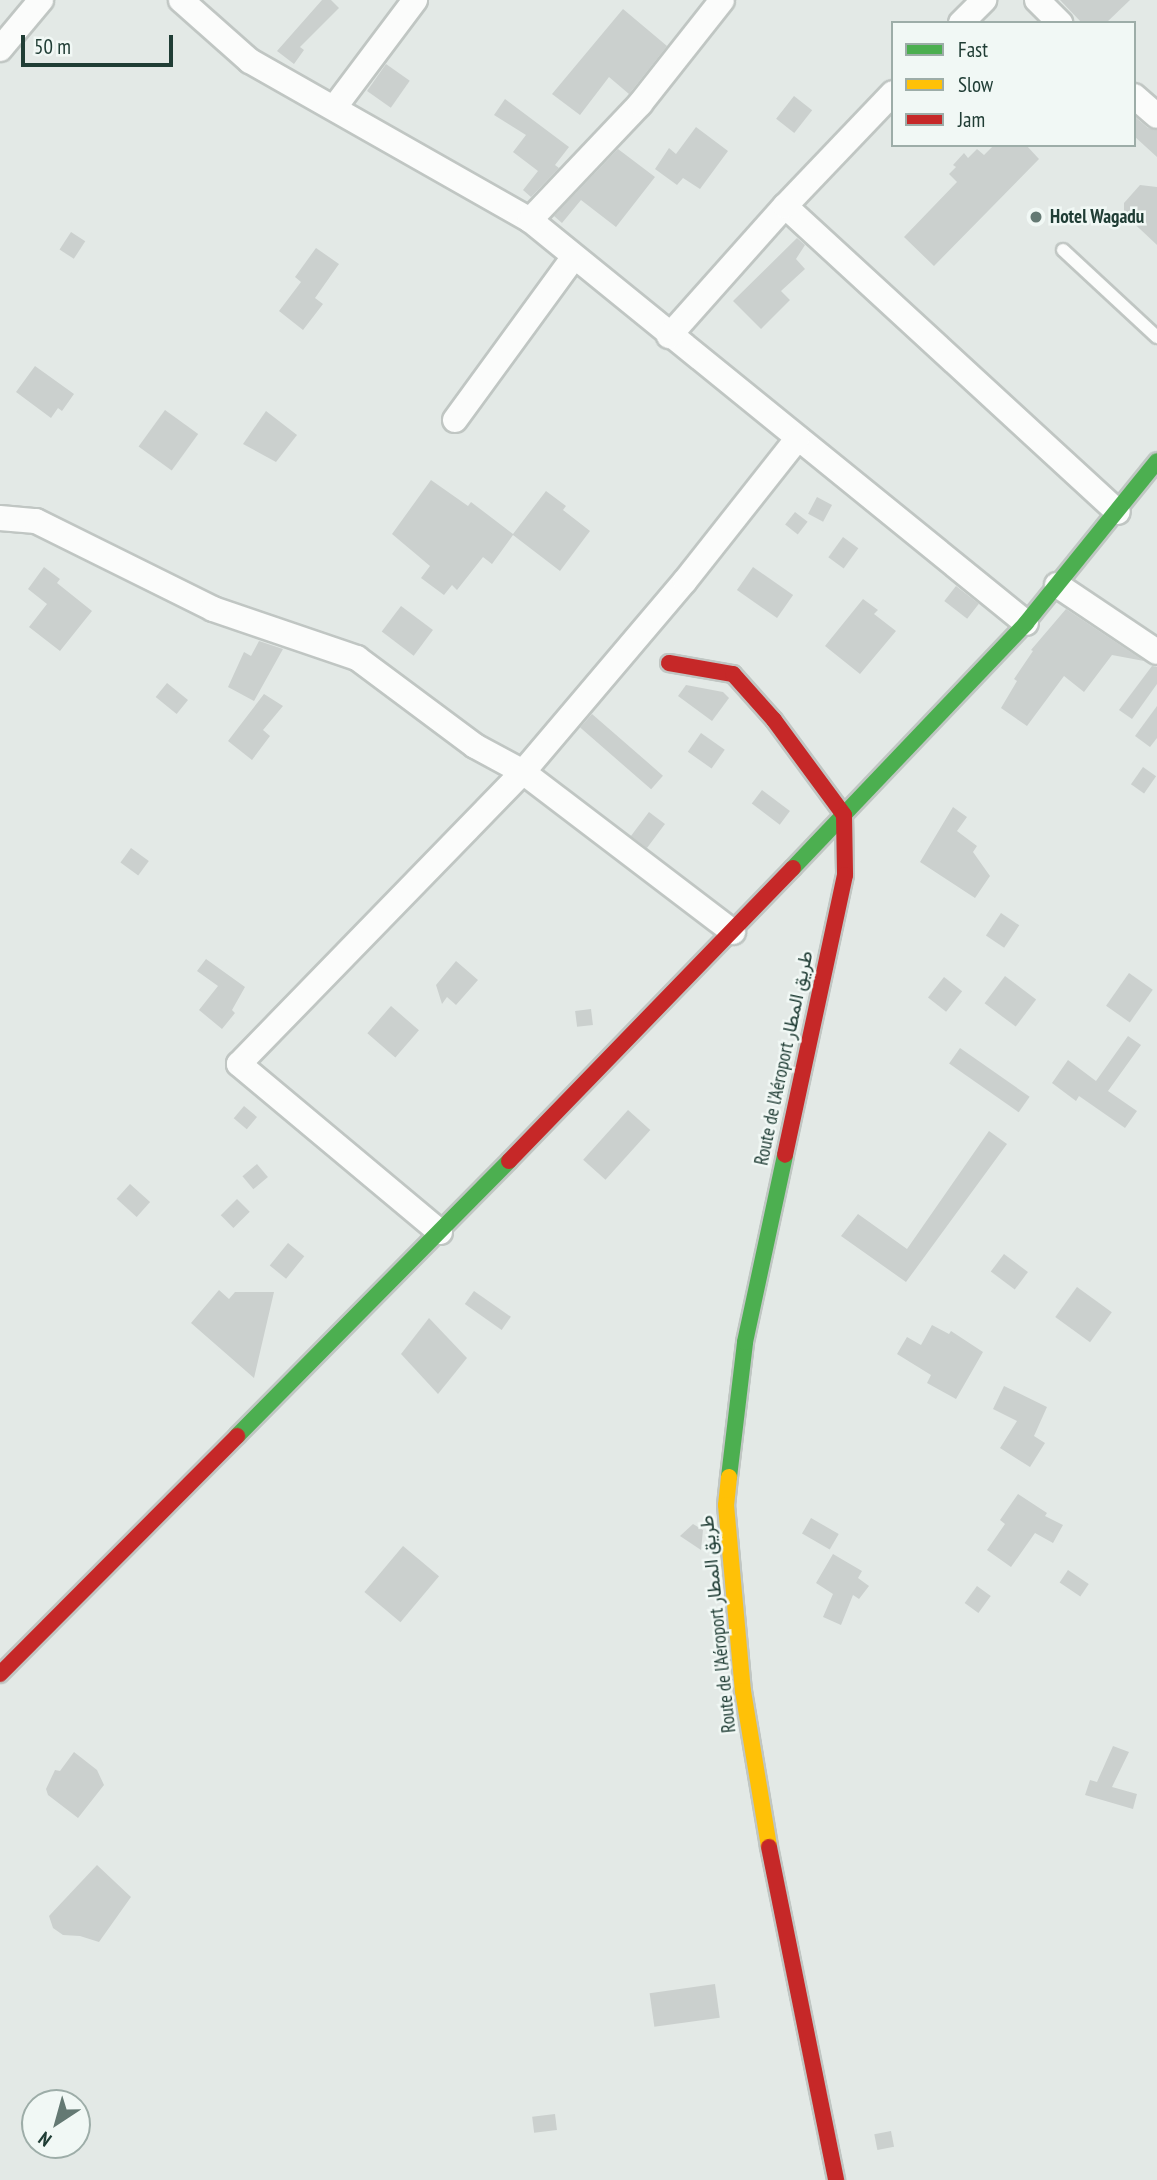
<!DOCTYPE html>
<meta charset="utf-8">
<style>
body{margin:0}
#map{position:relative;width:1157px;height:2180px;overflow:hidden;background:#e3e9e6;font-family:"PT Sans Narrow",Vazirmatn,sans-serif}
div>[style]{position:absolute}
.building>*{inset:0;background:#cbd0ce;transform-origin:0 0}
.roads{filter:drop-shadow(2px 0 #c0c6c3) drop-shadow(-2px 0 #c0c6c3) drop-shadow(0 2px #c0c6c3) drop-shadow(0 -2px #c0c6c3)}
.lane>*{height:12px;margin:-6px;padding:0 6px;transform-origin:6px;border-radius:6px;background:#fbfcfb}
.street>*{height:24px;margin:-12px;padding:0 12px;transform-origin:12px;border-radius:12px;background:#fbfcfb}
.fast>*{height:16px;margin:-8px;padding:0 8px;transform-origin:8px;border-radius:8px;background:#4caf50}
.slow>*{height:16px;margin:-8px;padding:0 8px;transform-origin:8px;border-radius:8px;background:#ffc107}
.jam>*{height:16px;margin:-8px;padding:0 8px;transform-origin:8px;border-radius:8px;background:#c62828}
.dots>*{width:19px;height:19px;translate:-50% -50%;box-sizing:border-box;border:4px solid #f1f8f5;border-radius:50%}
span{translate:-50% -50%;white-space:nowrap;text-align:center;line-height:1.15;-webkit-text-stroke:5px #f1f8f5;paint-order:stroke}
.poi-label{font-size:19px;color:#203d35;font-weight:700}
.left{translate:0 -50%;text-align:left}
.street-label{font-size:19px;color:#203d35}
.legend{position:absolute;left:891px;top:21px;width:245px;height:126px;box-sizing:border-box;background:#f1f8f5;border:2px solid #9dada8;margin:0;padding:9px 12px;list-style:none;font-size:21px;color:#203d35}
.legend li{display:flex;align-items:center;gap:14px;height:35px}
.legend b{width:35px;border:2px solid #9dada8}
.north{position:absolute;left:21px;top:2089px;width:70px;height:70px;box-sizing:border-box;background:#f1f8f5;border:2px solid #9dada8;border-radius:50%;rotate:216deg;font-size:19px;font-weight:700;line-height:28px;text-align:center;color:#203d35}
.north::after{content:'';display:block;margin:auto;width:24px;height:32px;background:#647973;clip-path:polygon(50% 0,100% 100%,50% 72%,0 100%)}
.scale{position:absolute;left:21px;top:35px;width:152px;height:32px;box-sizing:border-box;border:4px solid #203d35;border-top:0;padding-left:9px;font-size:21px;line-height:24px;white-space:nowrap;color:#203d35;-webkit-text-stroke:5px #f1f8f5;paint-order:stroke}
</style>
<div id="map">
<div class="building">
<div style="clip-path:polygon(322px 0,331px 0,339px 8px,300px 47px,304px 50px,294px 64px,277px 51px)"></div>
<div style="clip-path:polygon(1060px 0,1130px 0,1106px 23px,1082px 23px)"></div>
<div style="clip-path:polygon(623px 9px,667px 46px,629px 94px,609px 77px,580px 115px,552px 94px)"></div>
<div style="left:386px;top:64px;width:29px;height:33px;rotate:35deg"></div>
<div style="left:794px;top:96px;width:23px;height:29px;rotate:38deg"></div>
<div style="clip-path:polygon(505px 99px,569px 147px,555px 165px,559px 168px,531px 197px,523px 190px,538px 171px,513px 152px,526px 135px,494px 115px)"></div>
<div style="clip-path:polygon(1134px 116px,1148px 128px,1157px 130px,1157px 157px,1134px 136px)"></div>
<div style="clip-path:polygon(696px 127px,728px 151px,700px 189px,683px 178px,677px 185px,655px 169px,669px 148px,676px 154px)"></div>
<div style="clip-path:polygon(994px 145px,1026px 145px,1039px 159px,934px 266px,904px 237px,957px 182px,949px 174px,956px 167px,953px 165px,964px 153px,968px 158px,977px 149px,984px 155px)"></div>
<div style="clip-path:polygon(618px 149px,655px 177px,616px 227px,581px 200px,562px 223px,554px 216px)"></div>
<div style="clip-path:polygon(1140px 185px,1157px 187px,1157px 245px,1124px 214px,1124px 203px)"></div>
<div style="left:71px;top:232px;width:17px;height:21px;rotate:33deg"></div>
<div style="clip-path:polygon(797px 238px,805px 245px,796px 259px,805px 269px,781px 291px,790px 300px,761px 329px,733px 301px)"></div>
<div style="clip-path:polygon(316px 248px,339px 264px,315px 298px,323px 304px,303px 330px,279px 311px,301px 282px,295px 277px)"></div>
<div style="clip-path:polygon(35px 366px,74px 394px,62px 411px,58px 408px,51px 418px,16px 392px)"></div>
<div style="left:165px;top:410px;width:41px;height:45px;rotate:36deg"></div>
<div style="clip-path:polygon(266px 411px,297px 435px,276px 462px,243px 444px)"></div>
<div style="clip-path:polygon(431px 480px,468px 506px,471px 502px,513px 534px,546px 491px,566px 506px,563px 510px,590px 531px,560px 571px,513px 535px,492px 564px,483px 557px,457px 590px,452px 585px,444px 595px,421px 578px,430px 566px,392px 534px)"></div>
<div style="left:817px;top:497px;width:17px;height:19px;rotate:28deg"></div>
<div style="left:795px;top:512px;width:16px;height:16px;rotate:38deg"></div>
<div style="left:843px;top:537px;width:19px;height:25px;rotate:36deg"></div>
<div style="clip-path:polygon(44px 567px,60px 579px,57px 583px,92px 611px,60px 651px,29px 627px,47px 604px,28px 589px)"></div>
<div style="left:753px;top:567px;width:49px;height:28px;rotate:35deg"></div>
<div style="left:956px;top:586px;width:29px;height:19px;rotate:38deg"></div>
<div style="clip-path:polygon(863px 599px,878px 610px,874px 614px,896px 631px,860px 674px,825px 646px)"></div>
<div style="left:401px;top:606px;width:40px;height:32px;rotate:37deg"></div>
<div style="clip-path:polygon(1066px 609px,1144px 661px,1112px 655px,1084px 692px,1064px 676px,1027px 726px,1001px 708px,1017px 681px,1014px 679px,1033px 651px,1031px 650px)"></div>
<div style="clip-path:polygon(259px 641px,283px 649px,254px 701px,228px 687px,244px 652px,251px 656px)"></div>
<div style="clip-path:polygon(1152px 666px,1157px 667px,1157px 684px,1132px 719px,1119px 710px)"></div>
<div style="left:167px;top:683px;width:27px;height:18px;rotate:39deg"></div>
<div style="clip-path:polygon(686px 685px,723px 692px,729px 698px,712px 721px,678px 696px)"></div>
<div style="clip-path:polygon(264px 694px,283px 706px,263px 730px,270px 736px,252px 760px,228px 741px)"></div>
<div style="clip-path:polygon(1157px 706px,1157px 738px,1150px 747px,1135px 736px)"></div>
<div style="left:592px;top:714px;width:94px;height:18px;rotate:41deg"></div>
<div style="left:701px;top:733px;width:29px;height:23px;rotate:35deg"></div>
<div style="left:1143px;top:767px;width:16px;height:21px;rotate:35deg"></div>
<div style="left:762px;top:790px;width:35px;height:17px;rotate:37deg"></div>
<div style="clip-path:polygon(953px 807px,967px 817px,957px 831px,977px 846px,973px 852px,990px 876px,975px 898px,920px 862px)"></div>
<div style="left:649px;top:812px;width:20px;height:30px;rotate:37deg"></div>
<div style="left:131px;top:848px;width:22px;height:18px;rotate:36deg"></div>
<div style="left:1001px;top:913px;width:22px;height:27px;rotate:34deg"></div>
<div style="clip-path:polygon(206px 959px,245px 987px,232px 1010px,235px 1013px,222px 1029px,199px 1010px,218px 986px,197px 971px)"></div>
<div style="clip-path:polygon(456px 961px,478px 980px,456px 1005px,447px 997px,442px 1004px,436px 985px)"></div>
<div style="left:1129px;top:973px;width:29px;height:40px;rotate:35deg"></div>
<div style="left:1005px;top:976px;width:39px;height:34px;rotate:37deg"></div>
<div style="left:944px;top:977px;width:23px;height:26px;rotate:38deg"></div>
<div style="left:391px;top:1006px;width:37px;height:36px;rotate:41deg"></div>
<div style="left:591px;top:1009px;width:16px;height:16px;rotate:83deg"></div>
<div style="clip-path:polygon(1128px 1036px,1141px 1045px,1108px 1091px,1137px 1111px,1125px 1128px,1079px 1096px,1076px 1101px,1052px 1083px,1068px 1060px,1096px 1081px)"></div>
<div style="left:960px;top:1048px;width:85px;height:19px;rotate:35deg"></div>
<div style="left:244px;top:1106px;width:17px;height:16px;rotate:40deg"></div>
<div style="left:628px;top:1110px;width:30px;height:67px;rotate:42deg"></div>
<div style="clip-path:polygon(989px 1131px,1007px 1144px,906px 1282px,841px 1236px,858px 1214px,907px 1249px)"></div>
<div style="left:257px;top:1164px;width:17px;height:19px;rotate:50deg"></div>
<div style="left:130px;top:1184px;width:27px;height:20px;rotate:42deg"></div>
<div style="left:237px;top:1199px;width:18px;height:23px;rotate:45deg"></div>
<div style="left:288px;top:1243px;width:21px;height:29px;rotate:39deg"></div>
<div style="left:1004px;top:1254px;width:30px;height:22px;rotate:37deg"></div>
<div style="left:1077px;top:1287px;width:43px;height:37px;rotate:36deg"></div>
<div style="clip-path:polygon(219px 1290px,229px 1299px,235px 1292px,274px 1292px,254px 1378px,191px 1323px)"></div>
<div style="left:474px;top:1291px;width:45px;height:16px;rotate:35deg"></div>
<div style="clip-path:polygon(429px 1318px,467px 1358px,438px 1394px,401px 1354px)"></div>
<div style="clip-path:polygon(932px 1325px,949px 1334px,951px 1331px,983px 1352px,956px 1399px,927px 1383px,931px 1375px,897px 1354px,907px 1337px,921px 1345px)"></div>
<div style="clip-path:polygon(1004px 1386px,1047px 1407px,1034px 1436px,1045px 1443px,1030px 1467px,1000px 1448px,1017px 1421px,993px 1409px)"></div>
<div style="clip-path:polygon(1018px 1494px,1047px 1513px,1045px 1516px,1063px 1525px,1053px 1543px,1035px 1533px,1011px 1567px,987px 1550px,1005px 1524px,1000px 1520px)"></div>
<div style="left:811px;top:1518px;width:32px;height:18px;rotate:30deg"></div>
<div style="clip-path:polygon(693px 1524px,703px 1530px,701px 1550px,680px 1536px)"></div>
<div style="left:403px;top:1546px;width:47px;height:60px;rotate:40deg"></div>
<div style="clip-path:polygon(833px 1554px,862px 1571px,858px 1578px,869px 1586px,859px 1599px,853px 1595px,841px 1625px,823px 1617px,833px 1594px,816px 1583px)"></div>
<div style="left:1068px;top:1570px;width:25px;height:15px;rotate:34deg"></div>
<div style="left:977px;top:1586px;width:17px;height:21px;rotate:36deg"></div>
<div style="clip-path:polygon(1113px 1746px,1129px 1752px,1112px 1787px,1137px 1794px,1133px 1809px,1085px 1795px,1090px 1780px,1097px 1782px)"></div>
<div style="clip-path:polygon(74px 1752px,97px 1770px,104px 1785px,78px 1818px,48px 1795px,46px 1789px,55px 1770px,60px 1771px)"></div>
<div style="clip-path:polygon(97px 1865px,131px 1897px,99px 1942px,80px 1936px,63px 1935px,53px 1928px,49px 1916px)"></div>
<div style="left:715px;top:1984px;width:34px;height:66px;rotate:82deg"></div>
<div style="left:555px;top:2114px;width:16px;height:23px;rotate:83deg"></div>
<div style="left:891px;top:2131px;width:16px;height:17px;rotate:79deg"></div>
</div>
<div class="roads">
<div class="lane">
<div style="left:1063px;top:250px;width:128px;rotate:42.8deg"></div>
</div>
<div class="street">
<div style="left:181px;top:0;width:92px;rotate:41.5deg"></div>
<div style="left:250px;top:61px;width:322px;rotate:29.6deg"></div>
<div style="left:530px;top:220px;width:639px;rotate:39.09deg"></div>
<div style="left:1037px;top:0;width:33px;rotate:45deg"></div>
<div style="left:961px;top:23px;width:33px;rotate:-45deg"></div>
<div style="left:0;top:49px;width:64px;rotate:-50.1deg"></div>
<div style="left:1134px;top:96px;width:30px;rotate:41deg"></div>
<div style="left:334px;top:108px;width:135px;rotate:-53.1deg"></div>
<div style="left:785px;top:206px;width:452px;rotate:42.6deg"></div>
<div style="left:530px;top:220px;width:160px;rotate:-46.5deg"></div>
<div style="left:640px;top:104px;width:132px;rotate:-51.7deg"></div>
<div style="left:669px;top:336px;width:174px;rotate:-48.3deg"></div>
<div style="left:785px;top:206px;width:156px;rotate:-46.3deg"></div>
<div style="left:455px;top:420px;width:200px;rotate:-53.9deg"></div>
<div style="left:0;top:518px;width:36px;rotate:5deg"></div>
<div style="left:36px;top:521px;width:198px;rotate:26.4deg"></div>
<div style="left:213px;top:609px;width:152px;rotate:18.8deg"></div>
<div style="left:357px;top:658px;width:147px;rotate:36.7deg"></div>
<div style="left:475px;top:746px;width:55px;rotate:28.4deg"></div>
<div style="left:523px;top:772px;width:264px;rotate:37.3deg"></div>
<div style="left:1057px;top:585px;width:120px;rotate:33.8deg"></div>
<div style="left:440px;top:1232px;width:262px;rotate:-140.1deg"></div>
<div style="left:239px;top:1064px;width:407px;rotate:-45.8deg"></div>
<div style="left:523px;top:772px;width:250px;rotate:-49.7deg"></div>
<div style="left:685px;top:581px;width:181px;rotate:-51.7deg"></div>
</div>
<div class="fast">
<div style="left:793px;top:868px;width:338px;rotate:-46.4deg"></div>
<div style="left:1026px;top:623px;width:208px;rotate:-51deg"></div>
<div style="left:237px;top:1436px;width:387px;rotate:-45.3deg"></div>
<div style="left:729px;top:1477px;width:136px;rotate:-83.2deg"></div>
<div style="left:745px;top:1342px;width:191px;rotate:-77.9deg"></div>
</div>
<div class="slow">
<div style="left:729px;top:1477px;width:28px;rotate:96deg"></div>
<div style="left:726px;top:1505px;width:187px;rotate:84.8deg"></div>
<div style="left:743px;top:1691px;width:158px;rotate:80.5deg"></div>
</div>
<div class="jam">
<div style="left:669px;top:663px;width:65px;rotate:9.8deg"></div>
<div style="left:733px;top:674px;width:62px;rotate:48.3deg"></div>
<div style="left:774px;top:720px;width:118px;rotate:53.6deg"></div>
<div style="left:844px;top:815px;width:60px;rotate:89deg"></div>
<div style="left:845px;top:875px;width:286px;rotate:102.1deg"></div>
<div style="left:509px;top:1161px;width:408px;rotate:-45.9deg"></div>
<div style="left:0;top:1674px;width:336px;rotate:-45.1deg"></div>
<div style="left:769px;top:1847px;width:340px;rotate:78.6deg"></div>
</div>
</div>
<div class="dots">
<div style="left:1036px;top:217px;background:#647973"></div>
</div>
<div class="poi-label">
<span class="left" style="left:1050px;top:217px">Hotel Wagadu</span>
</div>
<div class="street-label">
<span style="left:784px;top:1058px;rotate:-78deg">Route de l'Aéroport طريق المطار</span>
<span style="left:718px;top:1624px;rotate:-96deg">Route de l'Aéroport طريق المطار</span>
</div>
<ul class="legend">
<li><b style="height:9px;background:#4caf50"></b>Fast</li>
<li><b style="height:9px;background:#ffc107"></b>Slow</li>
<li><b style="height:9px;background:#c62828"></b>Jam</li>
</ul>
<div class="north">N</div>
<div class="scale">50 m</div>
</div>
